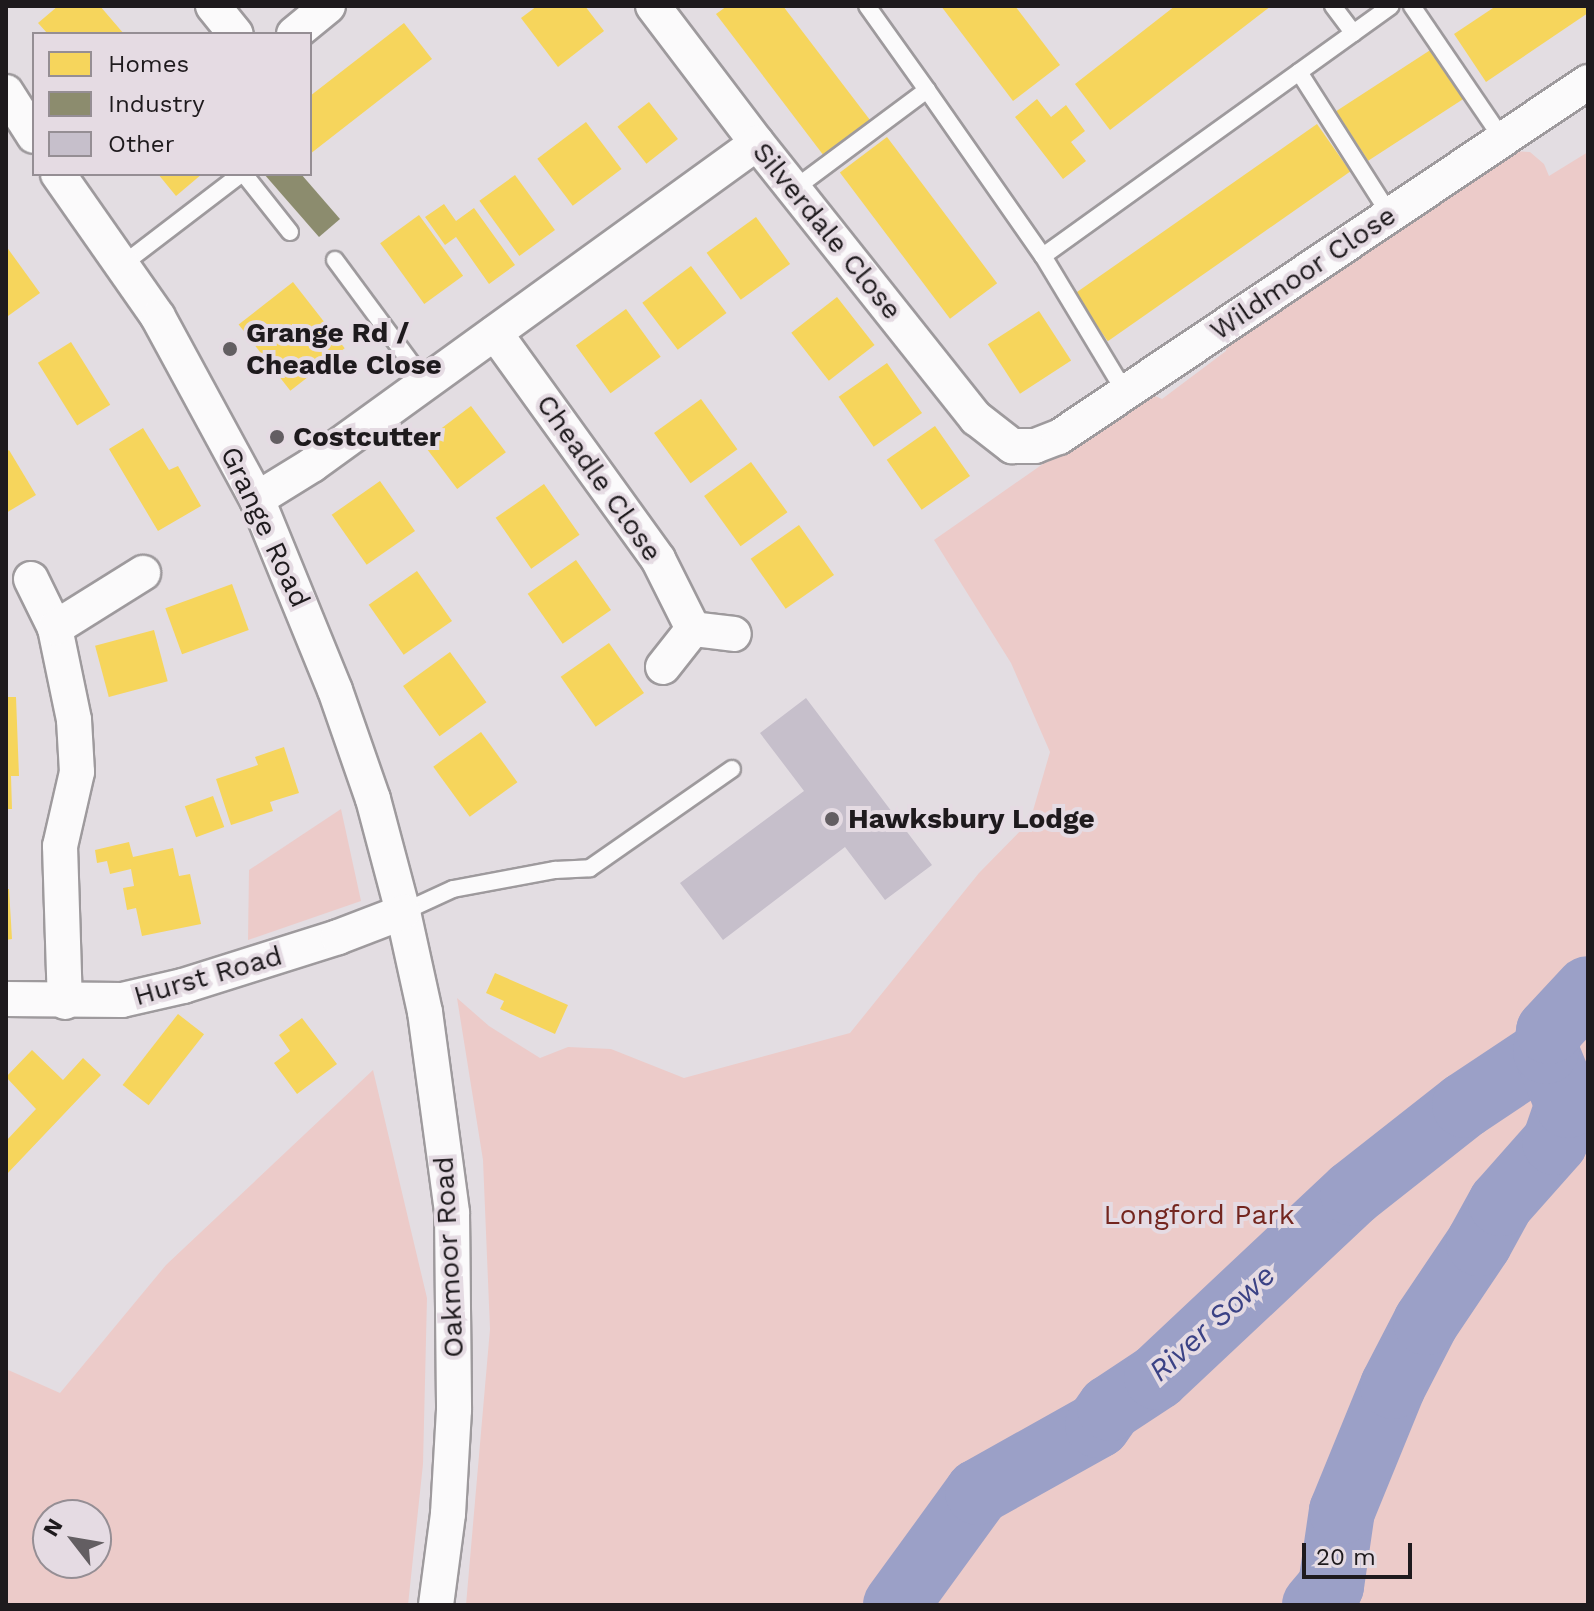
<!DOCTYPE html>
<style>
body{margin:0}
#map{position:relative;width:1594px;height:1611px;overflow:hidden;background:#e3dde2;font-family:"Work Sans",sans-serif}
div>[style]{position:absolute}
.green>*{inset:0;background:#eccbc9}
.homes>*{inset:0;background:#f6d55c;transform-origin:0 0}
.industry>*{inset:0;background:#8c8c6e}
.river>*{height:66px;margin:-33px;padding:0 33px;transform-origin:33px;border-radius:33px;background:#9ba0c7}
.building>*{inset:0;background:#c6bfcb}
.roads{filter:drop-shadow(2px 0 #9e9a9d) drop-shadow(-2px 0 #9e9a9d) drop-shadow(0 2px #9e9a9d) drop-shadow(0 -2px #9e9a9d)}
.service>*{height:16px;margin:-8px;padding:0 8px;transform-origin:8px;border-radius:8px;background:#fbfafb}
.minor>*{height:34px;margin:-17px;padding:0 17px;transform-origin:17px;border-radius:17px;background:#fbfafb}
.dots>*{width:22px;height:22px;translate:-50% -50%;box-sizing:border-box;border:4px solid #e5dbe3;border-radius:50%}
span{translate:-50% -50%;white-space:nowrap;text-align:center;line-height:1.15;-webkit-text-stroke:8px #e5dbe3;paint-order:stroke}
.street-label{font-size:28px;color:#1e1a1d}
.poi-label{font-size:28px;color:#1e1a1d;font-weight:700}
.left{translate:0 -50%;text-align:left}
.park-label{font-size:28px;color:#74261f}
.water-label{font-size:30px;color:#3b4285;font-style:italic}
.frame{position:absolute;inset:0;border:8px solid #1e1a1d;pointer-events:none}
.legend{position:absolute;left:32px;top:32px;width:280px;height:144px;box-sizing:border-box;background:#e5dbe3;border:2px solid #958e94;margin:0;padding:10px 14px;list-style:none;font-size:24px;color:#1e1a1d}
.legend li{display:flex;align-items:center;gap:16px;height:40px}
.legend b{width:40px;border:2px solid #958e94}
.north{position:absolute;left:32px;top:1499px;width:80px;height:80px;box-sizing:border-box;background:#e5dbe3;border:2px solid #958e94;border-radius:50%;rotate:301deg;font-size:22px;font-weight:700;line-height:32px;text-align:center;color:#1e1a1d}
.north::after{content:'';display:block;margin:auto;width:28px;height:36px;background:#635e62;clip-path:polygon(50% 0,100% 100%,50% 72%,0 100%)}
.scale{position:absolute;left:1302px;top:1543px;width:110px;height:36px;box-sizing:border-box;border:4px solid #1e1a1d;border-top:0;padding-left:10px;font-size:24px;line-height:28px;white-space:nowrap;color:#1e1a1d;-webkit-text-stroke:6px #e5dbe3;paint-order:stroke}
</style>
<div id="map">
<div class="green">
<div style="clip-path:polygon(1508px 151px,1530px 152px,1544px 164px,1549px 176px,1588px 152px,1588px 1605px,466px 1605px,490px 1329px,483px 1160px,457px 998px,489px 1026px,540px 1058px,568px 1047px,611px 1049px,684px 1078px,850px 1033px,979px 873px,1030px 821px,1050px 752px,1011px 663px,934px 540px,1146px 392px,1162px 399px,1226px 351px,1227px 338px)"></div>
<div style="clip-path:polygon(341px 809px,361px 901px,248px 940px,249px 870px)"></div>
<div style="clip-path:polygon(evenodd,373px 1070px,427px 1298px,423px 1464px,408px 1605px,6px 1605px,6px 1369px,60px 1393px,166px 1265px,373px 1070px,48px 1515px,96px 1515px,96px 1563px,48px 1563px,48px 1515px)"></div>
</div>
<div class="homes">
<div style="clip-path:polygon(58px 6px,100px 6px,124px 34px,48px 34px,38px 23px)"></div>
<div style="clip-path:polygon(537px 6px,585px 6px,604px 31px,558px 67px,521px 18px)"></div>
<div style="clip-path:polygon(727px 6px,783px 6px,870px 120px,824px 156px,716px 14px)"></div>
<div style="clip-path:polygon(941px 6px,1015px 6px,1060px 65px,1013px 101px)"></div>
<div style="clip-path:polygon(1175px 6px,1271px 6px,1110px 130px,1075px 84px)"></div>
<div style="clip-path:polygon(1496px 6px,1588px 6px,1588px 13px,1486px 82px,1454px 34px)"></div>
<div style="clip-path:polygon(404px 23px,432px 59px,310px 154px,310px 96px)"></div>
<div style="left:1435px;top:47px;width:59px;height:118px;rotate:57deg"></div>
<div style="clip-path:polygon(1037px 99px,1051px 117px,1066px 105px,1085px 131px,1071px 142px,1086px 161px,1063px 179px,1015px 117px)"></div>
<div style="left:649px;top:102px;width:47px;height:40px;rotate:52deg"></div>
<div style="left:586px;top:122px;width:59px;height:61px;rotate:53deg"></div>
<div style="left:1317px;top:124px;width:58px;height:296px;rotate:55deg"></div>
<div style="left:887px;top:137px;width:183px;height:59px;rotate:53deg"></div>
<div style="clip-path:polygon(158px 174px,202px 174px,176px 196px)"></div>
<div style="left:515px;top:175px;width:68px;height:44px;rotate:54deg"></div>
<div style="clip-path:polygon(444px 204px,456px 221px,474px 208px,515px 265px,489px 284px,456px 237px,445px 245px,425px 217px)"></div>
<div style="left:419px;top:215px;width:75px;height:48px;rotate:54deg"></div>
<div style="left:756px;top:217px;width:58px;height:61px;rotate:54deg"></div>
<div style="clip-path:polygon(6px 246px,40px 293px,8px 316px,6px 313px)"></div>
<div style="left:691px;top:266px;width:59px;height:61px;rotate:53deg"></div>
<div style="left:293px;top:282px;width:84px;height:69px;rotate:52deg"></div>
<div style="left:837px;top:297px;width:61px;height:58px;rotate:52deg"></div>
<div style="left:626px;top:309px;width:59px;height:62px;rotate:54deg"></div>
<div style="left:1039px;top:311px;width:59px;height:61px;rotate:57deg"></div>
<div style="left:71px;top:342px;width:74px;height:39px;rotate:58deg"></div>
<div style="left:887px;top:363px;width:61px;height:59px;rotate:55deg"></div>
<div style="left:701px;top:399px;width:62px;height:58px;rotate:54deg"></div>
<div style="left:471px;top:406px;width:58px;height:61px;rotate:53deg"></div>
<div style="left:935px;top:426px;width:61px;height:59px;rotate:55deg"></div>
<div style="clip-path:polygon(143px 428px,169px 470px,178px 466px,201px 506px,158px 531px,109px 449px)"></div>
<div style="clip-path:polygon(9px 450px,36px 495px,6px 513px,6px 452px)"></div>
<div style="left:751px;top:462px;width:62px;height:58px;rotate:54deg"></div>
<div style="left:380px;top:481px;width:61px;height:59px;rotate:55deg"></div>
<div style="left:544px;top:484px;width:62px;height:59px;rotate:55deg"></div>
<div style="left:799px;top:525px;width:61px;height:59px;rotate:55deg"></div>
<div style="left:576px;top:560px;width:61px;height:59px;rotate:55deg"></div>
<div style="left:417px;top:571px;width:61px;height:59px;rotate:55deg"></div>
<div style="left:232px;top:584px;width:49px;height:71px;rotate:70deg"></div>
<div style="left:154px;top:630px;width:53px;height:61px;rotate:75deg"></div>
<div style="left:609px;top:643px;width:61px;height:59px;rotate:55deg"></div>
<div style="left:450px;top:652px;width:62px;height:58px;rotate:54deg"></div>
<div style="clip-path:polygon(6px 697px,16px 697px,19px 776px,11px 776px,12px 809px,6px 809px)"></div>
<div style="left:481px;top:732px;width:62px;height:59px;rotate:54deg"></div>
<div style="clip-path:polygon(284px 747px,299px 793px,270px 802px,273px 811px,231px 825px,216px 779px,258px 765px,255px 757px)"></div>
<div style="left:213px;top:796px;width:33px;height:30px;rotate:70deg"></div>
<div style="clip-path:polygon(129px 842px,133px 857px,173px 848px,179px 876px,190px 874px,201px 924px,142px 936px,136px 908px,127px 910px,123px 888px,134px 886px,131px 869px,110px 874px,107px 861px,97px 863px,95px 850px)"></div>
<div style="clip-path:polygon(6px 889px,9px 889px,12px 939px,6px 940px)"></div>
<div style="clip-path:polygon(495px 973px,568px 1005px,555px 1034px,500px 1009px,504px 1001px,486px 993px)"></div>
<div style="left:178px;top:1014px;width:33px;height:90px;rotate:38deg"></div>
<div style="clip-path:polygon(302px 1018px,337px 1064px,297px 1094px,274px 1063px,290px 1051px,279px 1035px)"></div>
<div style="clip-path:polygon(32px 1050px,63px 1080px,83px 1058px,101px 1075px,6px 1175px,6px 1141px,36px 1109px,6px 1077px)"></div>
</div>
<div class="industry">
<div style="clip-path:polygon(264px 174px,301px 174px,340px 219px,319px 237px)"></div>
</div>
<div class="river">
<div style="left:896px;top:1605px;width:140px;rotate:-54deg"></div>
<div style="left:978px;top:1492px;width:137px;rotate:-29.2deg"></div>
<div style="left:1098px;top:1425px;width:21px;rotate:-55deg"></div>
<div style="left:1110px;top:1408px;width:56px;rotate:-33.4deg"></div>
<div style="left:1157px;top:1377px;width:269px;rotate:-43.2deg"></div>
<div style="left:1353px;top:1193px;width:142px;rotate:-38.2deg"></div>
<div style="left:1465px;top:1105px;width:97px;rotate:-33.7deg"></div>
<div style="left:1315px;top:1605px;width:25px;rotate:-50deg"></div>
<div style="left:1331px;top:1586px;width:76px;rotate:-81.7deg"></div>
<div style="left:1342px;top:1511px;width:135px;rotate:-67.8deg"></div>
<div style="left:1393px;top:1386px;width:72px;rotate:-62.7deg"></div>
<div style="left:1426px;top:1322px;width:95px;rotate:-56.1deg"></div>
<div style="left:1479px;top:1243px;width:46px;rotate:-61.2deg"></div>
<div style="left:1501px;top:1203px;width:81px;rotate:-48.5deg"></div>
<div style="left:1555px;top:1142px;width:39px;rotate:-71deg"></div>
<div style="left:1568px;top:1105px;width:58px;rotate:-112.2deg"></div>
<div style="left:1546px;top:1051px;width:20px;rotate:-81deg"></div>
<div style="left:1549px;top:1031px;width:57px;rotate:-47.1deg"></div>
</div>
<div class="building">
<div style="clip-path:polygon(806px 698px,932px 865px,885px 900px,845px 847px,723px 940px,680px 883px,804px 791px,760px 733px)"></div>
</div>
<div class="roads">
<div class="service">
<div style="left:1333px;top:6px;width:34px;rotate:53deg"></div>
<div style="left:1412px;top:6px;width:162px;rotate:55.8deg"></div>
<div style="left:1299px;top:72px;width:169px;rotate:57.5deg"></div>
<div style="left:927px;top:90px;width:203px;rotate:55.1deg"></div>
<div style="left:1043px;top:256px;width:428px;rotate:-35.7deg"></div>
<div style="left:244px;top:174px;width:74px;rotate:51.6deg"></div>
<div style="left:794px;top:189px;width:166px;rotate:-36.7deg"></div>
<div style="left:927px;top:90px;width:103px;rotate:-125.5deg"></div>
<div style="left:1043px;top:256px;width:159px;rotate:58.9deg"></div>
<div style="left:335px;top:260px;width:153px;rotate:53.5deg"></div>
<div style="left:122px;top:265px;width:150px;rotate:-37.4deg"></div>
<div style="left:403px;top:912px;width:55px;rotate:-24.7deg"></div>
<div style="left:453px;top:889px;width:104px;rotate:-10.6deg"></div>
<div style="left:555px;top:870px;width:35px;rotate:-3deg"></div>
<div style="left:590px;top:868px;width:173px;rotate:-34.9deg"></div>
</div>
<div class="minor">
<div style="left:213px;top:6px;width:36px;rotate:51deg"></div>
<div style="left:653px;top:6px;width:172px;rotate:52.8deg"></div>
<div style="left:757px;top:143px;width:352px;rotate:51.5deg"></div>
<div style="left:976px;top:418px;width:46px;rotate:37.9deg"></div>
<div style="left:1012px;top:446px;width:23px"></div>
<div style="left:1035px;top:446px;width:26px;rotate:-21deg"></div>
<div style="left:1059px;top:437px;width:637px;rotate:-33.86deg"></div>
<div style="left:294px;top:34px;width:44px;rotate:-39.5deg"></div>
<div style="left:6px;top:92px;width:52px;rotate:57.5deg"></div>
<div style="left:58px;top:174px;width:174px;rotate:55deg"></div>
<div style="left:158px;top:317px;width:207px;rotate:61.5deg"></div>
<div style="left:257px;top:499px;width:206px;rotate:67.8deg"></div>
<div style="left:335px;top:690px;width:115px;rotate:70.8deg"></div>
<div style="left:373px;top:799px;width:117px;rotate:75.1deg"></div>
<div style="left:403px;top:912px;width:102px;rotate:77.6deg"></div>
<div style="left:425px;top:1012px;width:203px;rotate:82.3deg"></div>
<div style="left:452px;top:1213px;width:197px;rotate:89.4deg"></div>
<div style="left:454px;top:1410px;width:104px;rotate:93.3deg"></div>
<div style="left:448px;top:1514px;width:92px;rotate:97.5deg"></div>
<div style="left:495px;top:333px;width:279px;rotate:54.2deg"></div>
<div style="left:658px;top:559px;width:78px;rotate:63.4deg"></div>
<div style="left:257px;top:499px;width:65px;rotate:-31.7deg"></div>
<div style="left:312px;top:465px;width:549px;rotate:-35.89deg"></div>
<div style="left:31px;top:579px;width:55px;rotate:63.9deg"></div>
<div style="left:55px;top:628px;width:94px;rotate:78.3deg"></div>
<div style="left:74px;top:720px;width:52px;rotate:86.7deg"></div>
<div style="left:77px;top:772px;width:76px;rotate:102.9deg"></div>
<div style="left:60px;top:846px;width:156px;rotate:88.2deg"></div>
<div style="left:55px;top:628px;width:104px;rotate:-32deg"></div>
<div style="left:663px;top:667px;width:48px;rotate:-51.7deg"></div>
<div style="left:693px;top:629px;width:41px;rotate:7deg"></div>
<div style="left:6px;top:999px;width:116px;rotate:0.5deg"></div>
<div style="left:122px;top:1000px;width:63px;rotate:-12.9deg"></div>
<div style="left:183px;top:986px;width:163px;rotate:-17.5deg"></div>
<div style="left:338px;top:937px;width:70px;rotate:-21deg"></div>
</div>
</div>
<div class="dots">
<div style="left:230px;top:349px;background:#635e62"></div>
<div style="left:277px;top:437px;background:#635e62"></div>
<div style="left:832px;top:819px;background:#635e62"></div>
</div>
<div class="street-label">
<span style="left:827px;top:231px;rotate:51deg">Silverdale Close</span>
<span style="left:1303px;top:273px;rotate:-34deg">Wildmoor Close</span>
<span style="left:599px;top:478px;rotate:55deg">Cheadle Close</span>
<span style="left:265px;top:527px;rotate:65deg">Grange Road</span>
<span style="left:208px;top:976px;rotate:-16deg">Hurst Road</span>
<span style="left:449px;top:1257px;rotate:-93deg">Oakmoor Road</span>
</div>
<div class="poi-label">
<span class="left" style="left:246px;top:349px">Grange Rd /<br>Cheadle Close</span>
<span class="left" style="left:293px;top:437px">Costcutter</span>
<span class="left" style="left:848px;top:819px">Hawksbury Lodge</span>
</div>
<div class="park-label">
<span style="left:1199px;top:1215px">Longford Park</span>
</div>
<div class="water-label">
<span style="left:1212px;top:1323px;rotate:-42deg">River Sowe</span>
</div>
<div class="frame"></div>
<ul class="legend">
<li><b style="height:22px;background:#f6d55c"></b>Homes</li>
<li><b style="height:22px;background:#8c8c6e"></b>Industry</li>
<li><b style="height:22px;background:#c6bfcb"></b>Other</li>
</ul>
<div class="north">N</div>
<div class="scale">20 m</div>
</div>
